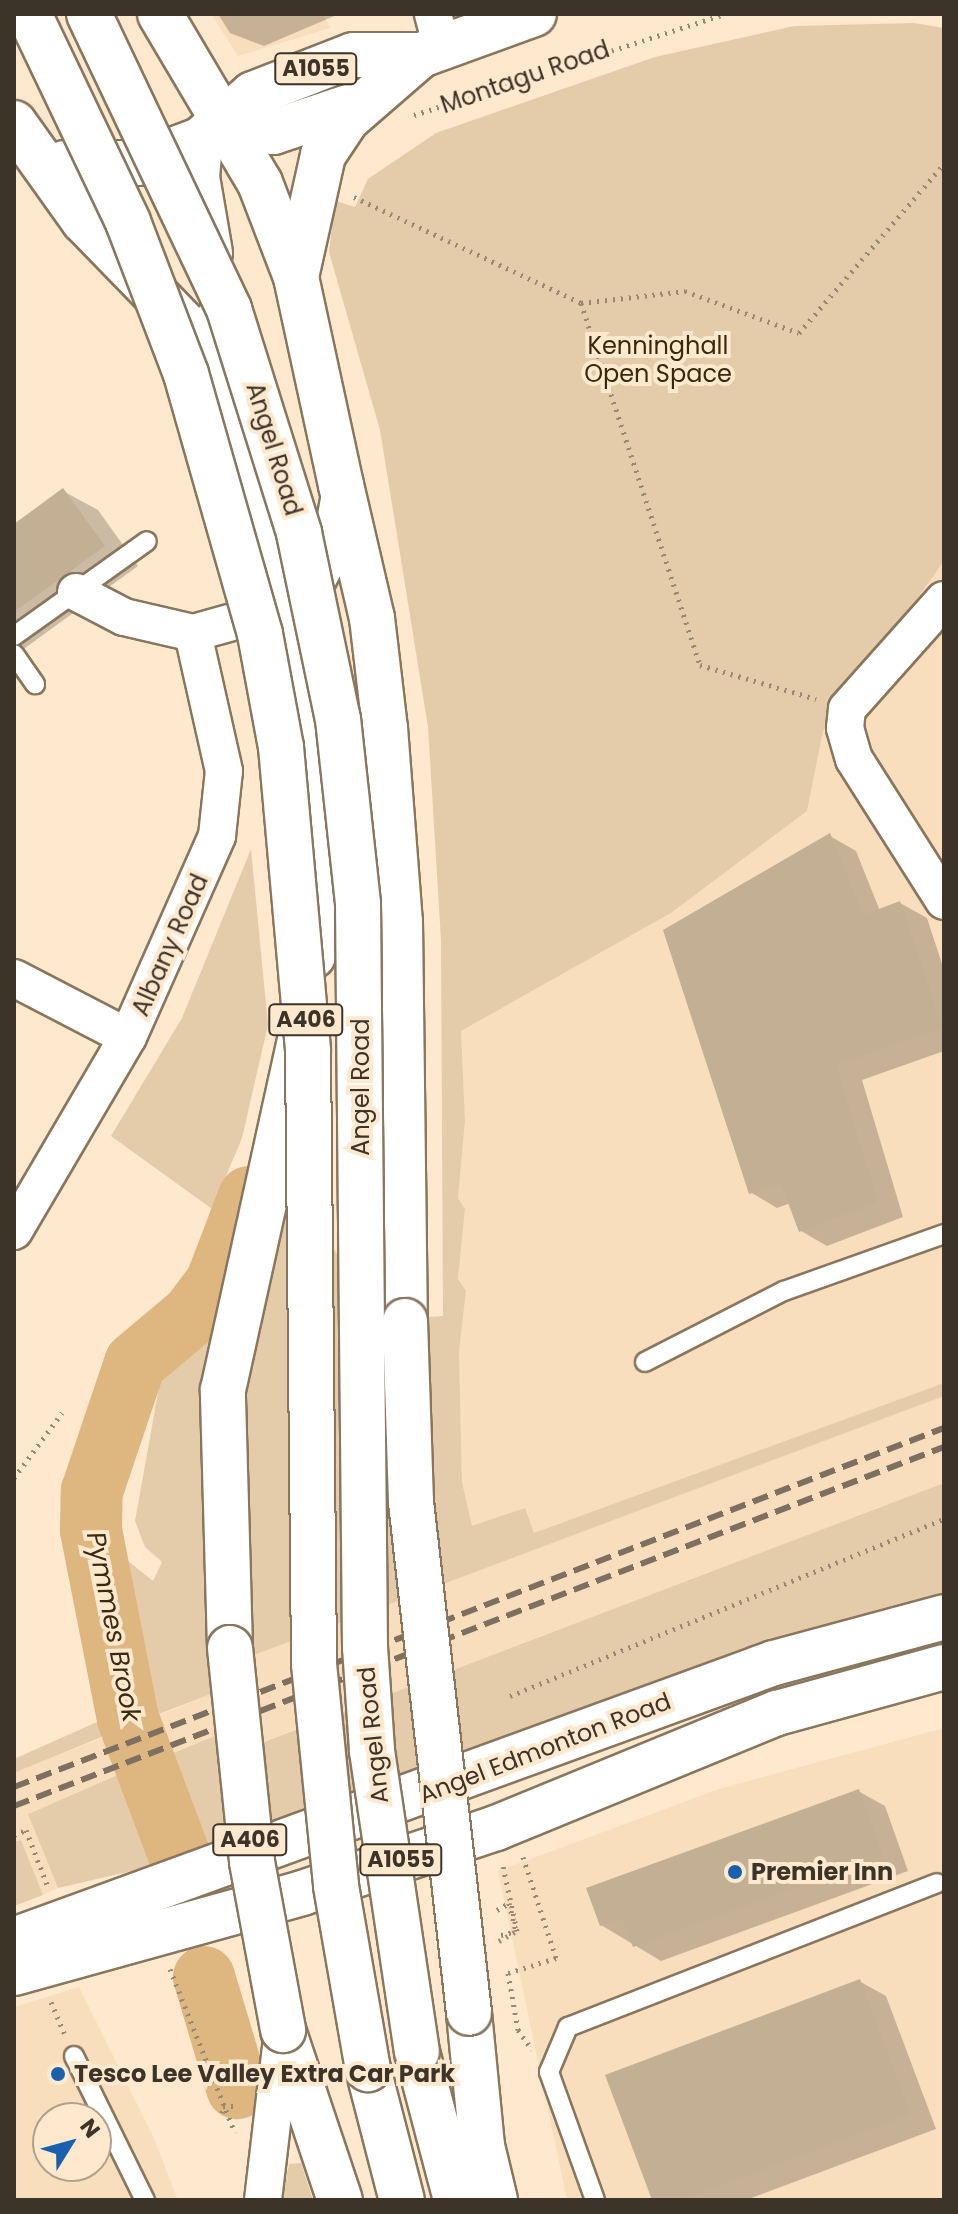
<!DOCTYPE html>
<style>
body{margin:0}
#map{position:relative;width:958px;height:2214px;overflow:hidden;background:#fee9ce;font-family:Poppins,sans-serif}
div>[style]{position:absolute}
.built>*{inset:0;background:#f8debc}
.green>*{inset:0;background:#e4cbaa}
.shadow>*{inset:0;background:#0003}
.river>*{height:62px;margin:-31px;padding:0 31px;transform-origin:31px;border-radius:31px;background:#deb67f}
.building>*{inset:0;background:#c3af94}
.path>*{height:5px;margin-top:-2.5px;transform-origin:0;background:repeating-linear-gradient(90deg,#978876 0 2px,transparent 0 8px)}
.roads{filter:drop-shadow(2px 0 #89765d) drop-shadow(-2px 0 #89765d) drop-shadow(0 2px #89765d) drop-shadow(0 -2px #89765d)}
.lane>*{height:18px;margin:-9px;padding:0 9px;transform-origin:9px;border-radius:9px;background:#fff}
.street>*{height:36px;margin:-18px;padding:0 18px;transform-origin:18px;border-radius:18px;background:#fff}
.primary>*{height:44px;margin:-22px;padding:0 22px;transform-origin:22px;border-radius:22px;background:#fff}
.highway>*{height:44px;margin:-22px;padding:0 22px;transform-origin:22px;border-radius:22px;background:#fff}
.rail>*{height:6px;margin-top:-3px;transform-origin:0;background:repeating-linear-gradient(90deg,#7d7060 0 16px,transparent 0 24px)}
.path-bridge>*{height:5px;margin-top:-2.5px;transform-origin:0;background:repeating-linear-gradient(90deg,#978876 0 2px,transparent 0 8px)}
.bridges{filter:drop-shadow(2px 0 #89765d) drop-shadow(-2px 0 #89765d) drop-shadow(0 2px #89765d) drop-shadow(0 -2px #89765d)}
.primary-bridge>*{height:44px;margin:-22px;padding:0 22px;transform-origin:22px;border-radius:22px;background:#fff}
.highway-bridge>*{height:44px;margin:-22px;padding:0 22px;transform-origin:22px;border-radius:22px;background:#fff}
.dots>*{width:22px;height:22px;translate:-50% -50%;box-sizing:border-box;border:4px solid #fee9ce;border-radius:50%}
span{translate:-50% -50%;white-space:nowrap;text-align:center;line-height:1.15;-webkit-text-stroke:8px #fee9ce;paint-order:stroke}
.shield-label span{padding:2px 6px;background:#fee9ce;border:2px solid;border-radius:6px;-webkit-text-stroke-width:0}
.shield-label{font-size:22px;color:#3c3329;font-weight:700}
.street-label{font-size:24px;color:#3c3329}
.park-label{font-size:24px;color:#39280f}
.poi-label{font-size:24px;color:#3c3329;font-weight:700}
.left{translate:0 -50%;text-align:left}
.water-label{font-size:26px;color:#3b2a11;font-style:italic}
.frame{position:absolute;inset:0;border:16px solid #3c3329;pointer-events:none}
.north{position:absolute;left:32px;top:2102px;width:80px;height:80px;box-sizing:border-box;background:#fee9ce;border:2px solid #b0a08c;border-radius:50%;rotate:53deg;font-size:22px;font-weight:700;line-height:32px;text-align:center;color:#3c3329}
.north::after{content:'';display:block;margin:auto;width:28px;height:36px;background:#1960af;clip-path:polygon(50% 0,100% 100%,50% 72%,0 100%)}
</style>
<div id="map">
<div class="built">
<div style="clip-path:polygon(211px 14px,323px 14px,330px 28px,238px 56px)"></div>
<div style="clip-path:polygon(944px 561px,944px 1383px,533px 1534px,472px 1527px,462px 1482px,459px 1352px,466px 1291px,458px 1280px,465px 1209px,458px 1198px,465px 1122px,461px 1031px,671px 913px,807px 811px,823px 731px)"></div>
<div style="clip-path:polygon(944px 1396px,944px 1483px,255px 1745px,246px 1724px,29px 1813px,58px 1888px,43px 1895px,21px 1840px,14px 1842px,14px 1773px,232px 1686px,225px 1666px)"></div>
<div style="clip-path:polygon(944px 1728px,944px 2200px,567px 2200px,498px 1871px,719px 1789px)"></div>
<div style="clip-path:polygon(evenodd,79px 1987px,153px 2136px,178px 2200px,14px 2200px,14px 2007px,79px 1987px,48px 2118px,96px 2118px,96px 2166px,48px 2166px,48px 2118px)"></div>
</div>
<div class="green">
<div style="clip-path:polygon(914px 23px,944px 28px,944px 561px,823px 731px,807px 811px,671px 913px,461px 1031px,465px 1121px,458px 1198px,465px 1209px,458px 1279px,466px 1291px,459px 1352px,462px 1482px,472px 1526px,525px 1508px,534px 1533px,944px 1383px,944px 1396px,225px 1666px,232px 1686px,151px 1717px,113px 1536px,123px 1557px,153px 1581px,162px 1562px,145px 1547px,135px 1521px,163px 1365px,232px 1310px,271px 1251px,291px 1189px,384px 1320px,443px 1316px,441px 940px,428px 727px,380px 430px,329px 252px,335px 201px,355px 207px,368px 179px,436px 133px,655px 57px,794px 26px)"></div>
<div style="clip-path:polygon(251px 849px,268px 1025px,242px 1138px,212px 1209px,111px 1136px,182px 1018px)"></div>
<div style="clip-path:polygon(944px 1483px,944px 1599px,205px 1855px,166px 1756px,247px 1723px,256px 1745px)"></div>
<div style="clip-path:polygon(106px 1718px,109px 1734px,14px 1773px,14px 1759px)"></div>
<div style="clip-path:polygon(125px 1772px,162px 1864px,58px 1888px,28px 1814px)"></div>
<div style="clip-path:polygon(21px 1840px,43px 1895px,14px 1906px,14px 1842px)"></div>
<div style="clip-path:polygon(301px 2163px,313px 2200px,282px 2200px,289px 2164px)"></div>
</div>
<div class="shadow">
<div style="clip-path:polygon(218px 14px,339px 14px,264px 46px,230px 33px)"></div>
<div style="clip-path:polygon(63px 491px,98px 510px,138px 566px,14px 656px,14px 526px)"></div>
<div style="clip-path:polygon(830px 836px,856px 851px,880px 911px,900px 903px,927px 918px,944px 970px,944px 1051px,862px 1080px,903px 1217px,827px 1246px,801px 1231px,791px 1203px,777px 1208px,750px 1192px)"></div>
<div style="clip-path:polygon(858px 1791px,885px 1806px,908px 1871px,661px 1961px,601px 1925px)"></div>
<div style="clip-path:polygon(859px 1981px,886px 1996px,936px 2129px,746px 2200px,654px 2200px)"></div>
</div>
<div class="river">
<div style="left:180px;top:1857px;width:147px;rotate:-110.6deg"></div>
<div style="left:128px;top:1719px;width:193px;rotate:-101.1deg"></div>
<div style="left:91px;top:1530px;width:39px;rotate:-89deg"></div>
<div style="left:92px;top:1491px;width:135px;rotate:-71.4deg"></div>
<div style="left:135px;top:1363px;width:75px;rotate:-40.1deg"></div>
<div style="left:192px;top:1315px;width:40px;rotate:-53deg"></div>
<div style="left:216px;top:1283px;width:92px;rotate:-69deg"></div>
<div style="left:204px;top:1977px;width:116px;rotate:73.4deg"></div>
</div>
<div class="building">
<div style="clip-path:polygon(63px 488px,105px 546px,14px 612px,14px 524px)"></div>
<div style="clip-path:polygon(830px 833px,863px 915px,900px 901px,943px 1028px,836px 1065px,878px 1202px,799px 1232px,781px 1184px,749px 1194px,663px 930px)"></div>
<div style="clip-path:polygon(859px 1789px,883px 1856px,633px 1947px,622px 1918px,600px 1926px,586px 1888px)"></div>
<div style="clip-path:polygon(860px 1979px,911px 2114px,682px 2200px,652px 2200px,605px 2075px)"></div>
</div>
<div class="path">
<div style="left:414px;top:115px;width:327px;rotate:-18deg"></div>
<div style="left:354px;top:197px;width:251px;rotate:25deg"></div>
<div style="left:581px;top:303px;width:105px;rotate:-6.6deg"></div>
<div style="left:685px;top:291px;width:121px;rotate:20.2deg"></div>
<div style="left:799px;top:333px;width:223px;rotate:-49.4deg"></div>
<div style="left:581px;top:303px;width:381px;rotate:71.8deg"></div>
<div style="left:700px;top:665px;width:121px;rotate:16.3deg"></div>
<div style="left:14px;top:1478px;width:81px;rotate:-53.6deg"></div>
<div style="left:510px;top:1696px;width:469px;rotate:-22.2deg"></div>
<div style="left:14px;top:1835px;width:13px;rotate:-23deg"></div>
<div style="left:26px;top:1830px;width:61px;rotate:68.9deg"></div>
<div style="left:523px;top:1857px;width:106px;rotate:71.9deg"></div>
<div style="left:556px;top:1958px;width:50px;rotate:162.6deg"></div>
<div style="left:508px;top:1973px;width:58px;rotate:80deg"></div>
<div style="left:518px;top:2030px;width:24px;rotate:54deg"></div>
<div style="left:497px;top:1910px;width:14px;rotate:-30deg"></div>
<div style="left:509px;top:1903px;width:29px;rotate:76deg"></div>
<div style="left:501px;top:1935px;width:16px;rotate:-14deg"></div>
<div style="left:517px;top:1931px;width:66px;rotate:-102.2deg"></div>
<div style="left:170px;top:1969px;width:176px;rotate:68.4deg"></div>
<div style="left:51px;top:2002px;width:34px;rotate:67deg"></div>
</div>
<div class="roads">
<div class="lane">
<div style="left:14px;top:636px;width:163px;rotate:-35.5deg"></div>
<div style="left:14px;top:654px;width:37px;rotate:55deg"></div>
<div style="left:645px;top:1362px;width:156px;rotate:-27.1deg"></div>
<div style="left:784px;top:1291px;width:170px;rotate:-19.6deg"></div>
<div style="left:74px;top:2056px;width:161px;rotate:63.8deg"></div>
<div style="left:595px;top:2200px;width:136px;rotate:-109.8deg"></div>
<div style="left:549px;top:2072px;width:49px;rotate:-67.1deg"></div>
<div style="left:568px;top:2027px;width:396px;rotate:-21.3deg"></div>
</div>
<div class="street">
<div style="left:433px;top:14px;width:34px;rotate:75deg"></div>
<div style="left:76px;top:592px;width:54px;rotate:27.5deg"></div>
<div style="left:124px;top:617px;width:71px;rotate:13.1deg"></div>
<div style="left:193px;top:633px;width:101px;rotate:-15.6deg"></div>
<div style="left:290px;top:606px;width:31px;rotate:-38deg"></div>
<div style="left:314px;top:587px;width:31px;rotate:-63deg"></div>
<div style="left:328px;top:559px;width:66px;rotate:-79.5deg"></div>
<div style="left:944px;top:600px;width:146px;rotate:131.7deg"></div>
<div style="left:847px;top:709px;width:19px;rotate:96deg"></div>
<div style="left:845px;top:728px;width:32px;rotate:74deg"></div>
<div style="left:854px;top:759px;width:168px;rotate:57.6deg"></div>
<div style="left:14px;top:978px;width:128px;rotate:27.4deg"></div>
<div style="left:14px;top:1231px;width:225px;rotate:-59.6deg"></div>
<div style="left:128px;top:1037px;width:220px;rotate:-66.1deg"></div>
<div style="left:217px;top:836px;width:65px;rotate:-83.9deg"></div>
<div style="left:224px;top:771px;width:141px;rotate:-102.7deg"></div>
<div style="left:263px;top:2200px;width:162px;rotate:-83.3deg"></div>
</div>
<div class="primary">
<div style="left:160px;top:14px;width:196px;rotate:59.4deg"></div>
<div style="left:260px;top:183px;width:101px;rotate:69deg"></div>
<div style="left:296px;top:277px;width:213px;rotate:77.8deg"></div>
<div style="left:226px;top:124px;width:48px;rotate:9.7deg"></div>
<div style="left:273px;top:132px;width:98px;rotate:-18.4deg"></div>
<div style="left:210px;top:253px;width:77px;rotate:-99.7deg"></div>
<div style="left:197px;top:177px;width:37px;rotate:-85deg"></div>
<div style="left:200px;top:140px;width:70px;rotate:-41deg"></div>
<div style="left:253px;top:94px;width:107px;rotate:-21.3deg"></div>
<div style="left:353px;top:55px;width:68px"></div>
<div style="left:296px;top:277px;width:125px;rotate:-77.5deg"></div>
<div style="left:323px;top:155px;width:43px;rotate:-56.3deg"></div>
<div style="left:347px;top:119px;width:98px;rotate:-40.9deg"></div>
<div style="left:421px;top:55px;width:120px;rotate:-19.9deg"></div>
<div style="left:216px;top:322px;width:38px;rotate:85deg"></div>
<div style="left:219px;top:360px;width:157px;rotate:71deg"></div>
<div style="left:270px;top:508px;width:100px;rotate:78.5deg"></div>
<div style="left:290px;top:606px;width:279px;rotate:84.5deg"></div>
<div style="left:317px;top:884px;width:72px;rotate:93.2deg"></div>
<div style="left:230px;top:1648px;width:258px;rotate:-91.6deg"></div>
<div style="left:223px;top:1390px;width:358px;rotate:-77.6deg"></div>
<div style="left:14px;top:1940px;width:809px;rotate:-20.03deg"></div>
<div style="left:774px;top:1663px;width:176px;rotate:-15.1deg"></div>
<div style="left:14px;top:1973px;width:299px;rotate:-15.5deg"></div>
<div style="left:302px;top:1893px;width:205px;rotate:-18.5deg"></div>
<div style="left:496px;top:1828px;width:304px;rotate:-22.3deg"></div>
<div style="left:777px;top:1713px;width:173px;rotate:-15.4deg"></div>
</div>
<div class="highway">
<div style="left:14px;top:123px;width:120px;rotate:54.5deg"></div>
<div style="left:84px;top:221px;width:194px;rotate:45.8deg"></div>
<div style="left:64px;top:163px;width:74px"></div>
<div style="left:138px;top:163px;width:66px;rotate:-20.4deg"></div>
<div style="left:341px;top:485px;width:137px;rotate:76.9deg"></div>
<div style="left:372px;top:618px;width:111px;rotate:83.3deg"></div>
<div style="left:385px;top:728px;width:195px;rotate:85.6deg"></div>
<div style="left:400px;top:922px;width:399px;rotate:89.3deg"></div>
<div style="left:469px;top:2013px;width:134px;rotate:84.4deg"></div>
<div style="left:482px;top:2146px;width:56px;rotate:76.5deg"></div>
<div style="left:283px;top:2030px;width:179px;rotate:71.5deg"></div>
<div style="left:417px;top:2052px;width:153px;rotate:75.2deg"></div>
<div style="left:368px;top:2069px;width:135px;rotate:75.5deg"></div>
</div>
</div>
<div class="rail">
<div style="left:14px;top:1787px;width:997px;rotate:-21.11deg"></div>
<div style="left:14px;top:1806px;width:997px;rotate:-21.11deg"></div>
</div>
<div class="path-bridge">
<div style="left:499px;top:1941px;width:20px;rotate:-30deg"></div>
<div style="left:222px;top:2113px;width:7px;rotate:-82deg"></div>
<div style="left:223px;top:2106px;width:12px"></div>
</div>
<div class="bridges">
<div class="primary-bridge">
<div style="left:230px;top:1648px;width:215px;rotate:84.1deg"></div>
<div style="left:252px;top:1862px;width:171px;rotate:79.5deg"></div>
</div>
<div class="highway-bridge">
<div style="left:29px;top:14px;width:230px;rotate:64.5deg"></div>
<div style="left:128px;top:222px;width:163px;rotate:69.1deg"></div>
<div style="left:186px;top:374px;width:270px;rotate:74.1deg"></div>
<div style="left:260px;top:634px;width:115px;rotate:79.5deg"></div>
<div style="left:281px;top:747px;width:305px;rotate:84.9deg"></div>
<div style="left:308px;top:1051px;width:613px;rotate:89.44deg"></div>
<div style="left:314px;top:1664px;width:223px;rotate:84.3deg"></div>
<div style="left:336px;top:1886px;width:186px;rotate:80.1deg"></div>
<div style="left:89px;top:14px;width:327px;rotate:64.6deg"></div>
<div style="left:229px;top:309px;width:235px;rotate:72.6deg"></div>
<div style="left:299px;top:533px;width:190px;rotate:78.2deg"></div>
<div style="left:338px;top:719px;width:186px;rotate:83.8deg"></div>
<div style="left:358px;top:904px;width:743px;rotate:89.46deg"></div>
<div style="left:365px;top:1647px;width:104px;rotate:86.1deg"></div>
<div style="left:372px;top:1751px;width:304px;rotate:81.5deg"></div>
<div style="left:405px;top:1321px;width:181px;rotate:88.1deg"></div>
<div style="left:411px;top:1502px;width:514px;rotate:83.52deg"></div>
</div>
</div>
<div class="dots">
<div style="left:735px;top:1872px;background:#1960af"></div>
<div style="left:58px;top:2074px;background:#1960af"></div>
</div>
<div class="shield-label">
<span style="left:316px;top:69px">A1055</span>
<span style="left:306px;top:1020px">A406</span>
<span style="left:250px;top:1840px">A406</span>
<span style="left:401px;top:1860px">A1055</span>
</div>
<div class="street-label">
<span style="left:525px;top:77px;rotate:-19deg">Montagu Road</span>
<span style="left:274px;top:449px;rotate:73deg">Angel Road</span>
<span style="left:170px;top:945px;rotate:-66deg">Albany Road</span>
<span style="left:361px;top:1087px;rotate:-90deg">Angel Road</span>
<span style="left:373px;top:1735px;rotate:-96deg">Angel Road</span>
<span style="left:545px;top:1748px;rotate:-21deg">Angel Edmonton Road</span>
</div>
<div class="park-label">
<span style="left:658px;top:360px">Kenninghall<br>Open Space</span>
</div>
<div class="poi-label">
<span class="left" style="left:751px;top:1872px">Premier Inn</span>
<span class="left" style="left:74px;top:2074px">Tesco Lee Valley Extra Car Park</span>
</div>
<div class="water-label">
<span style="left:113px;top:1627px;rotate:79deg">Pymmes Brook</span>
</div>
<div class="frame"></div>
<div class="north">N</div>
</div>
